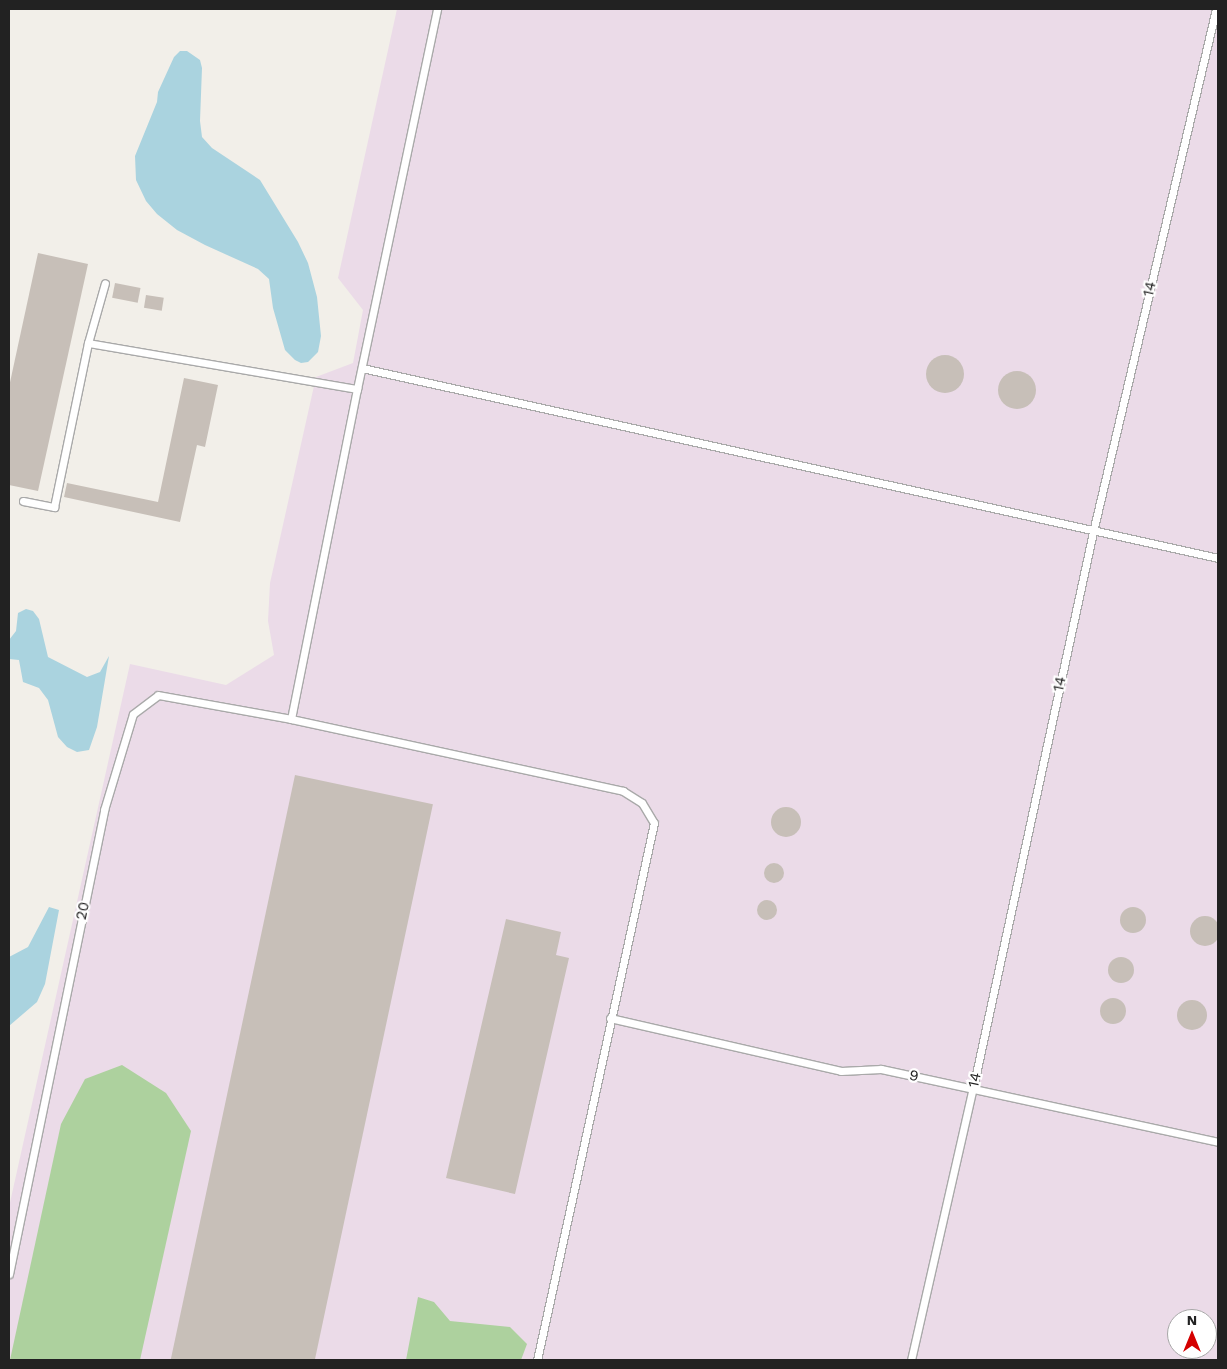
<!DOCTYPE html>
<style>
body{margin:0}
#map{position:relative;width:1227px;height:1369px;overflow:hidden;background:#f2efe9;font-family:"Work Sans",sans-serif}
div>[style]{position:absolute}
.industrial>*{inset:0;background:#ebdbe8}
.forest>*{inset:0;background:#add19e}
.water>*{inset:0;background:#aad3df}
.building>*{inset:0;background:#c7bfb8;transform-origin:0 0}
.round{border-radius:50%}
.roads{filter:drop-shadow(1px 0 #a9a9a9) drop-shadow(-1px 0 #a9a9a9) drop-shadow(0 1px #a9a9a9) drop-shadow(0 -1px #a9a9a9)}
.service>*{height:7px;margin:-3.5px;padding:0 3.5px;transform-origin:3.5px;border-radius:3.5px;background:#fff}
span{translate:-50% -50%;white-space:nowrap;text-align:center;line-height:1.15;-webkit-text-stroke:4.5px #fff;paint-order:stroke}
.street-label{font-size:15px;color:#222}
.frame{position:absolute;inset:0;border:10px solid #222;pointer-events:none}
.north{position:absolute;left:1167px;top:1309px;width:50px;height:50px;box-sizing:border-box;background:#fff;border:1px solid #a7a7a7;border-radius:50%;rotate:0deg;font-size:14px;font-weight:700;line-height:20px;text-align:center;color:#222}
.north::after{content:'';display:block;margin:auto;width:18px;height:22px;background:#d40000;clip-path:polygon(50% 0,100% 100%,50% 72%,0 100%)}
</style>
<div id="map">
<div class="industrial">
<div style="clip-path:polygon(evenodd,397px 9px,1218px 9px,1218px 1360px,9px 1360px,9px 1207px,130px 664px,226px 685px,274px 655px,268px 621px,270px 583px,316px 377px,353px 363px,363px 310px,338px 278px,397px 9px,1177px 1319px,1207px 1319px,1207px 1349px,1177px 1349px,1177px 1319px)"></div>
</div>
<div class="forest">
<div style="clip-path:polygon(122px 1065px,166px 1093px,191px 1131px,140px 1360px,10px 1360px,61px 1124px,85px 1079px)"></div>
<div style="clip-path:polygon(418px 1297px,434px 1302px,450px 1321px,510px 1327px,527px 1344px,521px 1360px,406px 1360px)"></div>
</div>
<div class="water">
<div style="clip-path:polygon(180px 51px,187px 51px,200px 60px,202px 68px,200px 121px,202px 137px,212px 148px,260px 180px,298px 242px,308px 263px,317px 297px,321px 336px,318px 352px,308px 362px,301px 363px,295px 360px,285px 350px,273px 308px,269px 279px,258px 269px,205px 245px,177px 230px,157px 214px,146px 201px,136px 180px,135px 156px,157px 102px,158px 92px,174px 57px)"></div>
<div style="clip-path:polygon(26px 609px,33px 611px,39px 619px,48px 657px,87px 677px,100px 672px,109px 656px,97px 727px,89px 750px,77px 752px,67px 747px,58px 737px,48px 700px,39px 688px,23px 682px,19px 660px,9px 659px,9px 640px,16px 631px,18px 613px)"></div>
<div style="clip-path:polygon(49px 907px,59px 910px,45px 984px,37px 1002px,9px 1026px,9px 957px,28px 947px)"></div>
</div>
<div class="building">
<div style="clip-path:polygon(38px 253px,88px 264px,38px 491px,9px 485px,9px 387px)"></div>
<div style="left:115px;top:283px;width:26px;height:15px;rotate:11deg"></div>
<div style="left:146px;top:295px;width:18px;height:13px;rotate:9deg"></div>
<div class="round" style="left:926px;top:355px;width:38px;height:38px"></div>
<div class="round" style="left:998px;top:371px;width:38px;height:38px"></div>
<div style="clip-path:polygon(184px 378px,218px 385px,205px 447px,197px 445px,180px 522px,64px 497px,67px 483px,158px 502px)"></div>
<div style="left:295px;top:775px;width:141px;height:598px;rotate:12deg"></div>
<div class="round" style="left:771px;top:807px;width:30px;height:30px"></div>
<div class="round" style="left:764px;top:863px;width:20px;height:20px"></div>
<div class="round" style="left:757px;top:900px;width:20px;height:20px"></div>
<div class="round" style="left:1120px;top:907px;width:26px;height:26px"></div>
<div class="round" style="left:1190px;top:916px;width:30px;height:30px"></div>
<div style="clip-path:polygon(506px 919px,561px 932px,556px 955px,569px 958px,515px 1194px,446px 1178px)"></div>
<div class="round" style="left:1108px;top:957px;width:26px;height:26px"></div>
<div class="round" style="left:1100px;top:998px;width:26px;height:26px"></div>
<div class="round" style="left:1177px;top:1000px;width:30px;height:30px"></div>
</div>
<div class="roads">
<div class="service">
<div style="left:88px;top:343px;width:273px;rotate:9.7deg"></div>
<div style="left:362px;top:368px;width:877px;rotate:12.51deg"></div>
<div style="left:23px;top:501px;width:32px;rotate:11deg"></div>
<div style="left:54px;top:507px;width:167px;rotate:-78.3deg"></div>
<div style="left:88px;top:343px;width:62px;rotate:-74.2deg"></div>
<div style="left:291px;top:719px;width:337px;rotate:-78.7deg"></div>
<div style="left:357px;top:389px;width:388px;rotate:-78.1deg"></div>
<div style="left:610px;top:1018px;width:237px;rotate:12.9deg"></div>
<div style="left:841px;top:1071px;width:40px;rotate:-2.9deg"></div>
<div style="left:881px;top:1069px;width:345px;rotate:12.2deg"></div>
<div style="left:9px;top:1274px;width:474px;rotate:-78.4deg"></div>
<div style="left:104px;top:810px;width:100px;rotate:-73.2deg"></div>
<div style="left:133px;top:714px;width:31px;rotate:-37deg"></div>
<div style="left:158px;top:695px;width:135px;rotate:10.2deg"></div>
<div style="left:291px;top:719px;width:340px;rotate:12.2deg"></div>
<div style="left:623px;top:791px;width:22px;rotate:32deg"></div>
<div style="left:642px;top:803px;width:23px;rotate:59deg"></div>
<div style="left:654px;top:823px;width:550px;rotate:102.29deg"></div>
<div style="left:911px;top:1360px;width:279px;rotate:-77.2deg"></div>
<div style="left:973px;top:1088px;width:569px;rotate:-77.82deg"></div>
<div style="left:1093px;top:532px;width:537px;rotate:-76.77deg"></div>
</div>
</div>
<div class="street-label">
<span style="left:1150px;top:289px;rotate:-77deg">14</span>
<span style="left:1060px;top:684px;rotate:-78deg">14</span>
<span style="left:83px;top:911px;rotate:-78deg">20</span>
<span style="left:914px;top:1076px;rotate:11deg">9</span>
<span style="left:975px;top:1080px;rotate:-78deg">14</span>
</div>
<div class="frame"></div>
<div class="north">N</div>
</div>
